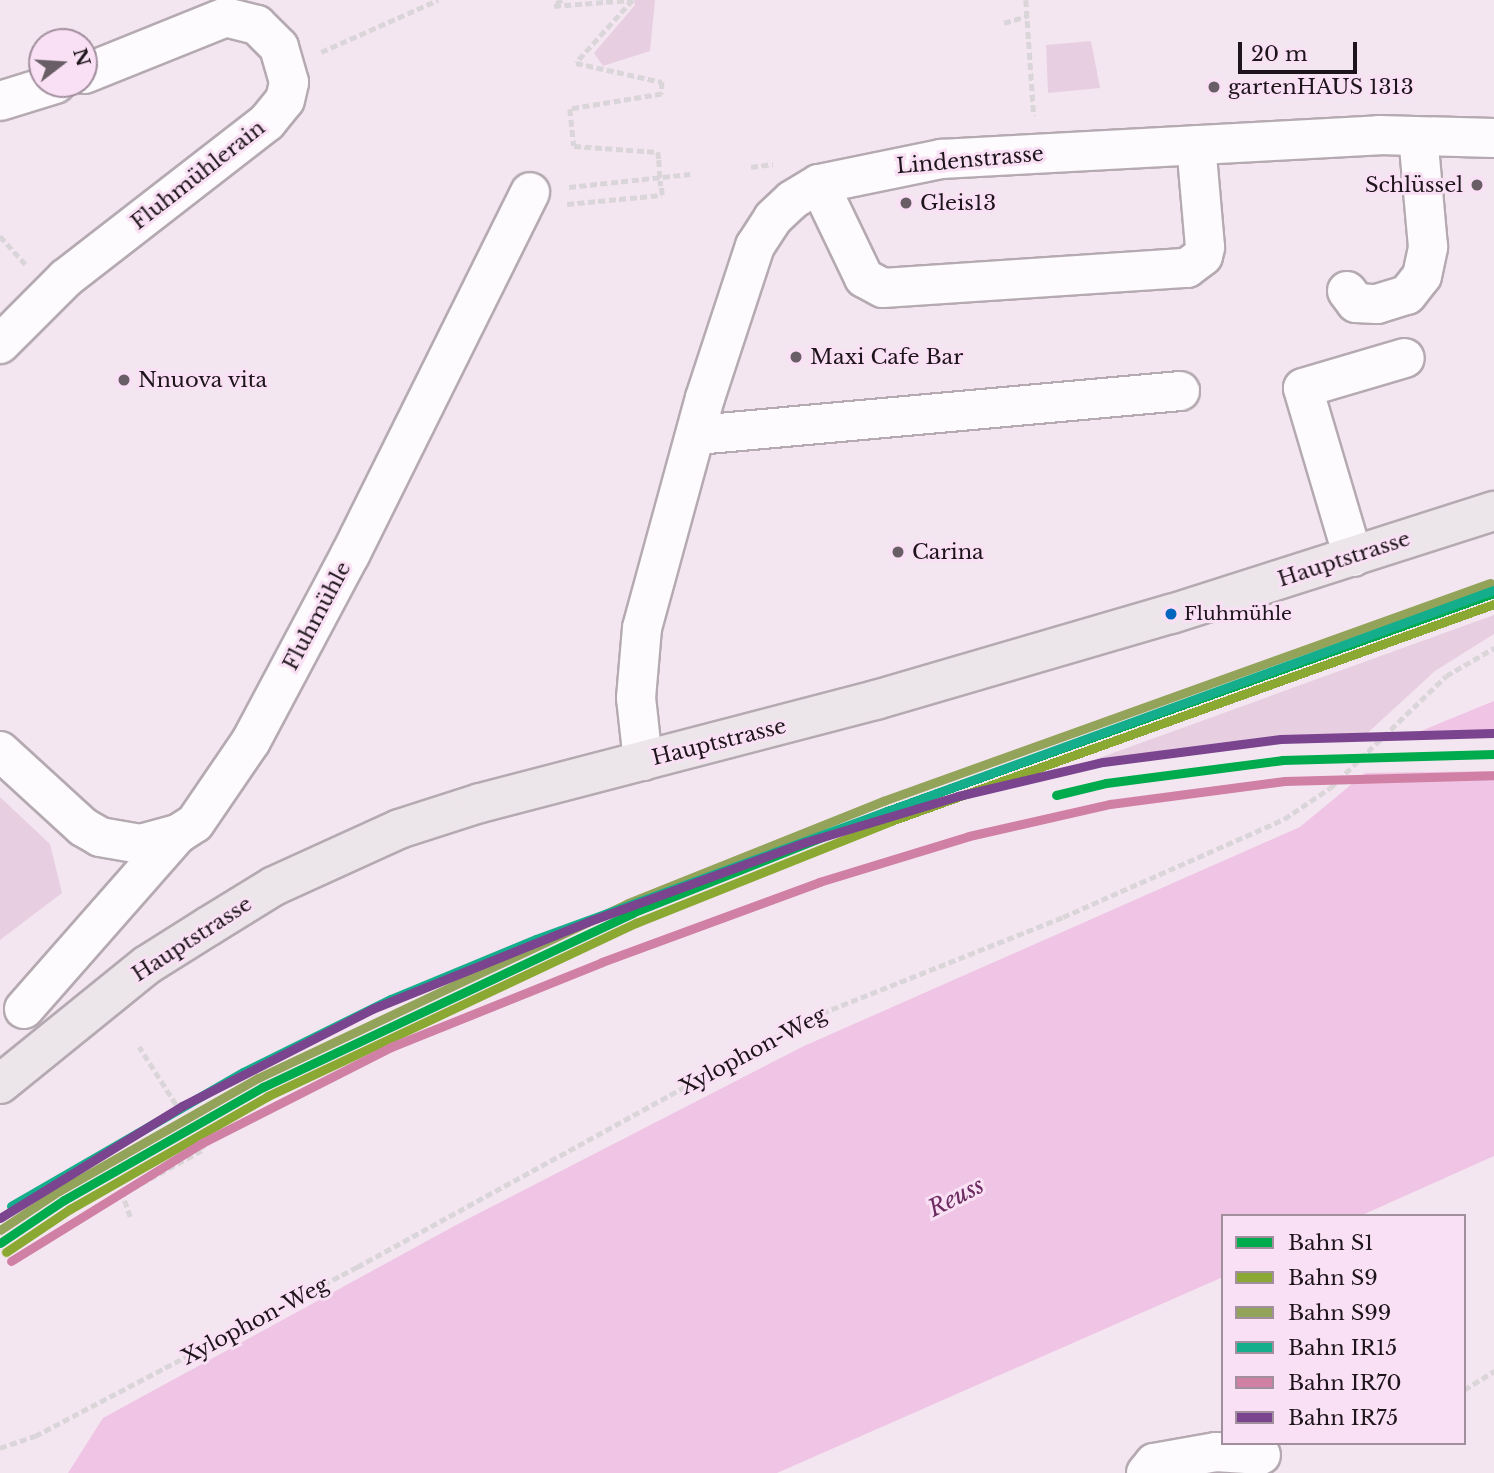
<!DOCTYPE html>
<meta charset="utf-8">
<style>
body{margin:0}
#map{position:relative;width:1494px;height:1473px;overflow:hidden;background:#f4e6f0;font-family:"Libre Baskerville",serif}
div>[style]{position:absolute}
.green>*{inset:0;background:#e7cee1}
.water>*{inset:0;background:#efc4e5}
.pier>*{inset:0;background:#f4e6f0}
.path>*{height:4.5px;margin-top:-2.25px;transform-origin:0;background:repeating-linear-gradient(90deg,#dad5d8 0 7px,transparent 0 10.5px)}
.roads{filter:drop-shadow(2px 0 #b5aab1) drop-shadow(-2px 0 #b5aab1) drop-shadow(0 2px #b5aab1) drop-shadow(0 -2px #b5aab1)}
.minor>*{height:38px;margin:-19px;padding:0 19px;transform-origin:19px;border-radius:19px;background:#fdfbfd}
.major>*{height:38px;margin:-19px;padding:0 19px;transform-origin:19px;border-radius:19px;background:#ece5ea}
.path-bridge>*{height:4.5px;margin-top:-2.25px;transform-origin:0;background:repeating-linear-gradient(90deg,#dad5d8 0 7px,transparent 0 10.5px)}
.rail-1>*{height:9px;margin:-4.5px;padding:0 4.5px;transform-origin:4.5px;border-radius:4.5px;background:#00ab4d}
.rail-2>*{height:9px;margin:-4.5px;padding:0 4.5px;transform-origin:4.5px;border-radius:4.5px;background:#8ba932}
.rail-3>*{height:9px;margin:-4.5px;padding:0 4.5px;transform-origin:4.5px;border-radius:4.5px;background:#93a45a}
.rail-4>*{height:9px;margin:-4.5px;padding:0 4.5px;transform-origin:4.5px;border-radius:4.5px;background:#15ae8d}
.rail-5>*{height:9px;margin:-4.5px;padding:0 4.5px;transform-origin:4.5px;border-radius:4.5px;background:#d180a5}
.rail-6>*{height:9px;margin:-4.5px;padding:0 4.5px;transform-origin:4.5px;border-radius:4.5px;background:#7a448f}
.dots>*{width:19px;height:19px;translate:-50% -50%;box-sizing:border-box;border:4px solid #fae0f4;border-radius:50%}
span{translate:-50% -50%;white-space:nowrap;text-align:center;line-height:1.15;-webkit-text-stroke:6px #fae0f4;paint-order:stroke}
.bus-label{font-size:19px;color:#1e151c}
.left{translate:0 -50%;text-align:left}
.poi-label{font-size:21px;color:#1e151c}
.right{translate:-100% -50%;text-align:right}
.street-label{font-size:21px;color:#1e151c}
.water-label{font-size:23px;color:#6c2b61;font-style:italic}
.legend{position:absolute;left:1221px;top:1214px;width:245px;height:231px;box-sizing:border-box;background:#fae0f4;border:2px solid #a28f9e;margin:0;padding:9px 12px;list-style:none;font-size:21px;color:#1e151c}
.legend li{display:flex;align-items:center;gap:14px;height:35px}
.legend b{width:35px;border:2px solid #a28f9e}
.north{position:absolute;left:28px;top:28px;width:70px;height:70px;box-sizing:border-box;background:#fae0f4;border:2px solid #a28f9e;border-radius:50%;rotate:73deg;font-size:19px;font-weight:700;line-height:28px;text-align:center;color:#1e151c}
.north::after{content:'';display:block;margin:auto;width:24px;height:32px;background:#695e66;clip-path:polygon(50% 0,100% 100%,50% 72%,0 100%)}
.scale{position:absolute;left:1238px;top:42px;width:119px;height:32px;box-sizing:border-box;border:4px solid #1e151c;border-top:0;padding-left:9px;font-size:21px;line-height:24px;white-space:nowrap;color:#1e151c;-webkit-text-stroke:5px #fae0f4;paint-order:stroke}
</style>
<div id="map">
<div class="green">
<div style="clip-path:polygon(634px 0,655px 0,650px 51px,603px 66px,594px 53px,635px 5px)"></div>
<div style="clip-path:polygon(1091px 41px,1100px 88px,1048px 93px,1046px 45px)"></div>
<div style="clip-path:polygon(1494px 615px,1494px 634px,1435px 671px,1361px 739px,1239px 742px,1066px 770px)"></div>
<div style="clip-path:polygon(0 797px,50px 844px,62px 893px,0 940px)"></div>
</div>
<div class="water">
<div style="clip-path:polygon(1494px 701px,1494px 1156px,1360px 1216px,1223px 1216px,1223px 1277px,777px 1473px,68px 1473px,103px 1418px,458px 1224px,804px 1046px,1300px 827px,1411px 735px)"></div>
</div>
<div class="pier">
<div style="clip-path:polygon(1494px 738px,1494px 771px,1360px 773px,1401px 739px)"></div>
</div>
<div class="path">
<div style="left:562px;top:0;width:10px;rotate:143deg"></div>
<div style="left:554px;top:6px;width:77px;rotate:-4.5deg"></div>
<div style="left:633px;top:0;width:85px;rotate:132.1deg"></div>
<div style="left:576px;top:63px;width:88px;rotate:12.5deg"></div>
<div style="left:662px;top:82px;width:12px;rotate:90deg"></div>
<div style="left:662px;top:94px;width:93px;rotate:170.7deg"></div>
<div style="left:570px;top:109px;width:37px;rotate:84deg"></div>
<div style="left:574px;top:146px;width:84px;rotate:4.1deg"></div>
<div style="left:658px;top:152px;width:8px;rotate:83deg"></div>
<div style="left:1026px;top:0;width:116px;rotate:86.1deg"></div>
<div style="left:1004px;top:23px;width:24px;rotate:-17deg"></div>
<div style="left:321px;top:52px;width:128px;rotate:-24deg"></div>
<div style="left:751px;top:167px;width:22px;rotate:-8deg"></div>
<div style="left:569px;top:187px;width:122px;rotate:-6.1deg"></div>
<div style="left:567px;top:204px;width:95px;rotate:-5.4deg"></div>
<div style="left:662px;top:195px;width:9px;rotate:-96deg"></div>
<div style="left:0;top:236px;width:38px;rotate:48deg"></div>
<div style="left:130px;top:1217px;width:24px;rotate:-109deg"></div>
<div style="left:122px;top:1194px;width:94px;rotate:-28.8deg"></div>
<div style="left:204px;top:1149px;width:121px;rotate:-122.5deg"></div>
<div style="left:1464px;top:1390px;width:36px;rotate:-32deg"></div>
<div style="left:0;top:1448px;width:37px;rotate:-19deg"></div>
<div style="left:35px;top:1436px;width:364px;rotate:-27.7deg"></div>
<div style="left:357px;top:1267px;width:519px;rotate:-28.79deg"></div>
<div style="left:812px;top:1017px;width:270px;rotate:-21.7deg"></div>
<div style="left:1063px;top:917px;width:242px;rotate:-23.9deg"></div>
<div style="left:1284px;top:819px;width:55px;rotate:-34deg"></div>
<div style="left:1330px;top:788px;width:161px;rotate:-44deg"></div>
<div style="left:1446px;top:676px;width:56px;rotate:-30.3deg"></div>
</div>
<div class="roads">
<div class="minor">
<div style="left:0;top:101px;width:58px;rotate:-17.2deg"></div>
<div style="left:819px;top:184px;width:104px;rotate:64.4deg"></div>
<div style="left:864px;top:278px;width:21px;rotate:28deg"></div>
<div style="left:883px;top:288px;width:305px;rotate:-3.8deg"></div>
<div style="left:1187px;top:268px;width:20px;rotate:-37deg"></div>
<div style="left:1203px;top:256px;width:9px;rotate:-77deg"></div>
<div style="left:1205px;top:247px;width:102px;rotate:-95deg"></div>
<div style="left:1347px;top:291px;width:15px;rotate:53deg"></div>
<div style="left:1356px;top:303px;width:21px;rotate:3deg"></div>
<div style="left:1377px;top:304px;width:31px;rotate:-17deg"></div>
<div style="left:1407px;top:295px;width:24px;rotate:-52deg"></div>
<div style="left:1422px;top:276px;width:30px;rotate:-78deg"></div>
<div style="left:1428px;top:247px;width:111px;rotate:-95.1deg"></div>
<div style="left:0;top:344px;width:93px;rotate:-45deg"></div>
<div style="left:66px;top:278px;width:254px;rotate:-37.8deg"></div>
<div style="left:267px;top:122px;width:28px;rotate:-51deg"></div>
<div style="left:285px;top:100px;width:18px;rotate:-77deg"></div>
<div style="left:289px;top:82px;width:36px;rotate:-106deg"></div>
<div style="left:279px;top:47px;width:31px;rotate:-135deg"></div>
<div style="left:257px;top:25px;width:32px;rotate:-166deg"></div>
<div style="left:226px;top:17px;width:153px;rotate:158.1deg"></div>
<div style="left:697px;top:435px;width:485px;rotate:-5.2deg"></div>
<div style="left:1353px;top:557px;width:176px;rotate:-106.5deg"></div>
<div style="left:1303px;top:388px;width:106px;rotate:-16.4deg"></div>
<div style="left:0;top:751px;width:113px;rotate:42.5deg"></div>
<div style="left:83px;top:827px;width:20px;rotate:30deg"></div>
<div style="left:100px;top:837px;width:41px;rotate:9.9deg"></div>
<div style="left:140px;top:844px;width:39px;rotate:-15deg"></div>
<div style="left:178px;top:834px;width:20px;rotate:-33deg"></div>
<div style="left:195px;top:823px;width:99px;rotate:-55.7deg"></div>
<div style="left:251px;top:741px;width:211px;rotate:-62deg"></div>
<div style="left:350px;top:555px;width:405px;rotate:-63.6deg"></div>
<div style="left:643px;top:761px;width:63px;rotate:-96.3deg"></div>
<div style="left:636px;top:698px;width:70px;rotate:-85.1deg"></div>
<div style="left:642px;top:628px;width:238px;rotate:-74.7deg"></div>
<div style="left:705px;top:398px;width:160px;rotate:-71.8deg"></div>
<div style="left:755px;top:246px;width:33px;rotate:-57deg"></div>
<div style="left:773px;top:218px;width:26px;rotate:-43deg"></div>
<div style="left:792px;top:200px;width:31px;rotate:-31deg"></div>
<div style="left:819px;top:184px;width:125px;rotate:-11.6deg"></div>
<div style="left:941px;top:159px;width:439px;rotate:-3.1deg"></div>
<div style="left:1379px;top:135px;width:115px;rotate:1.5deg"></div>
<div style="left:24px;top:1009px;width:233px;rotate:-48.7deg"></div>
<div style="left:1146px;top:1473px;width:13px;rotate:-51deg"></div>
<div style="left:1154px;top:1463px;width:63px;rotate:-10.1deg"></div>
<div style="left:1216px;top:1452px;width:45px;rotate:3.8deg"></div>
</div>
<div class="major">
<div style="left:0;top:1084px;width:189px;rotate:-39deg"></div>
<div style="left:147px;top:965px;width:73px;rotate:-32.2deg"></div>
<div style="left:209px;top:926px;width:76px;rotate:-31.6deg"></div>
<div style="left:274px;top:886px;width:137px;rotate:-24.5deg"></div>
<div style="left:399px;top:829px;width:85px;rotate:-17.8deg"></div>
<div style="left:480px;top:803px;width:409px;rotate:-14.6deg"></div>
<div style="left:876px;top:700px;width:307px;rotate:-16.3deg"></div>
<div style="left:1171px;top:614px;width:339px;rotate:-17.7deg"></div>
</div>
</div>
<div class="path-bridge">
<div style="left:659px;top:160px;width:26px;rotate:86deg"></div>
</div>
<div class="rail-1">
<div style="left:1056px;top:795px;width:51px;rotate:-13.5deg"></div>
<div style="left:1106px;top:783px;width:177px;rotate:-7.4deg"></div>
<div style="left:1282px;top:760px;width:212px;rotate:-1.6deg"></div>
<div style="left:0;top:1243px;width:77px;rotate:-33.9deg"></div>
<div style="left:64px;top:1200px;width:229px;rotate:-29.6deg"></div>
<div style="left:263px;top:1087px;width:408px;rotate:-25.2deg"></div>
<div style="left:632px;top:913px;width:275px;rotate:-21.8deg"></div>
<div style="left:887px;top:811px;width:645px;rotate:-19.76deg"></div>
</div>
<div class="rail-2">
<div style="left:6px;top:1252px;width:77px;rotate:-33.9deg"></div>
<div style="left:70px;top:1209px;width:228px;rotate:-29.7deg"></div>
<div style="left:268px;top:1096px;width:407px;rotate:-25.2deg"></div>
<div style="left:636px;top:923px;width:275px;rotate:-21.8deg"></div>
<div style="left:891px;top:821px;width:641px;rotate:-19.79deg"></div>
</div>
<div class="rail-3">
<div style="left:0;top:1230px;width:71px;rotate:-33.5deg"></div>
<div style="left:59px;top:1191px;width:229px;rotate:-29.6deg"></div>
<div style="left:258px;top:1078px;width:409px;rotate:-25.3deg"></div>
<div style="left:628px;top:903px;width:275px;rotate:-21.8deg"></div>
<div style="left:883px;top:801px;width:645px;rotate:-19.76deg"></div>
</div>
<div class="rail-4">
<div style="left:11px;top:1206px;width:268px;rotate:-30deg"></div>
<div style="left:243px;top:1072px;width:165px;rotate:-26.3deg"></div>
<div style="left:391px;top:999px;width:157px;rotate:-22.5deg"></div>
<div style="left:536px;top:939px;width:1020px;rotate:-20.02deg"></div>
</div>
<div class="rail-5">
<div style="left:11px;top:1261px;width:225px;rotate:-31.7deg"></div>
<div style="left:202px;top:1143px;width:212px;rotate:-26.9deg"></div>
<div style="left:391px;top:1047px;width:227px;rotate:-21.9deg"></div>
<div style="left:602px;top:962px;width:231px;rotate:-20.2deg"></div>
<div style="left:819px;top:882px;width:157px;rotate:-17deg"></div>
<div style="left:969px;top:836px;width:145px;rotate:-12.8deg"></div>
<div style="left:1110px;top:804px;width:176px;rotate:-7.5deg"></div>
<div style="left:1284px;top:781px;width:210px;rotate:-1.6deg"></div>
</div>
<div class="rail-6">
<div style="left:0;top:1218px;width:214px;rotate:-31.6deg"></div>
<div style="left:182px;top:1106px;width:213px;rotate:-27deg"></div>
<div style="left:372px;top:1009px;width:232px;rotate:-22deg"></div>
<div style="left:587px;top:922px;width:233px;rotate:-20.1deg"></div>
<div style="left:806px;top:842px;width:159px;rotate:-16.8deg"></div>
<div style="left:958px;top:796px;width:149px;rotate:-13.2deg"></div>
<div style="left:1103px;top:762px;width:179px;rotate:-7.4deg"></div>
<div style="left:1281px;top:739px;width:212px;rotate:-1.6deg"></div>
</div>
<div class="dots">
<div style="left:1214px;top:87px;background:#695e66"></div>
<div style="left:1477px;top:185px;background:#695e66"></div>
<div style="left:906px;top:203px;background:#695e66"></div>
<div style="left:796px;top:357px;background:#695e66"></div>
<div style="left:124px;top:380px;background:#695e66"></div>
<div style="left:898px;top:552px;background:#695e66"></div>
<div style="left:1171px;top:614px;background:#0065bd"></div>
</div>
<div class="bus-label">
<span class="left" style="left:1184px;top:614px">Fluhmühle</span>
</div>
<div class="poi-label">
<span class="left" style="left:1228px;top:87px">gartenHAUS 1313</span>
<span class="right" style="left:1463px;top:185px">Schlüssel</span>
<span class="left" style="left:920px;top:203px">Gleis13</span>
<span class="left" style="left:810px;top:357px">Maxi Cafe Bar</span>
<span class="left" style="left:138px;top:380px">Nnuova vita</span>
<span class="left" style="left:912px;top:552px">Carina</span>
</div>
<div class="street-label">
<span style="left:970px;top:160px;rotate:-5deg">Lindenstrasse</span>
<span style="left:198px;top:175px;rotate:-38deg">Fluhmühlerain</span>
<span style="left:1344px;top:559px;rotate:-18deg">Hauptstrasse</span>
<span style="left:317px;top:616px;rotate:-62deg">Fluhmühle</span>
<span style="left:719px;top:742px;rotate:-14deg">Hauptstrasse</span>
<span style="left:192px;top:939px;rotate:-33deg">Hauptstrasse</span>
<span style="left:753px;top:1051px;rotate:-28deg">Xylophon-Weg</span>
<span style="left:255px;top:1321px;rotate:-28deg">Xylophon-Weg</span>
</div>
<div class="water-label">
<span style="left:956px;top:1197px;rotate:-27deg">Reuss</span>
</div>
<ul class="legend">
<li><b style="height:9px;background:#00ab4d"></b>Bahn S1</li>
<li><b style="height:9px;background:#8ba932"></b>Bahn S9</li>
<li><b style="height:9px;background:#93a45a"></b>Bahn S99</li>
<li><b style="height:9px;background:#15ae8d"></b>Bahn IR15</li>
<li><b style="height:9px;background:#d180a5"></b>Bahn IR70</li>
<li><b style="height:9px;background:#7a448f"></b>Bahn IR75</li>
</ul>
<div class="north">N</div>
<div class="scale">20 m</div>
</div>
